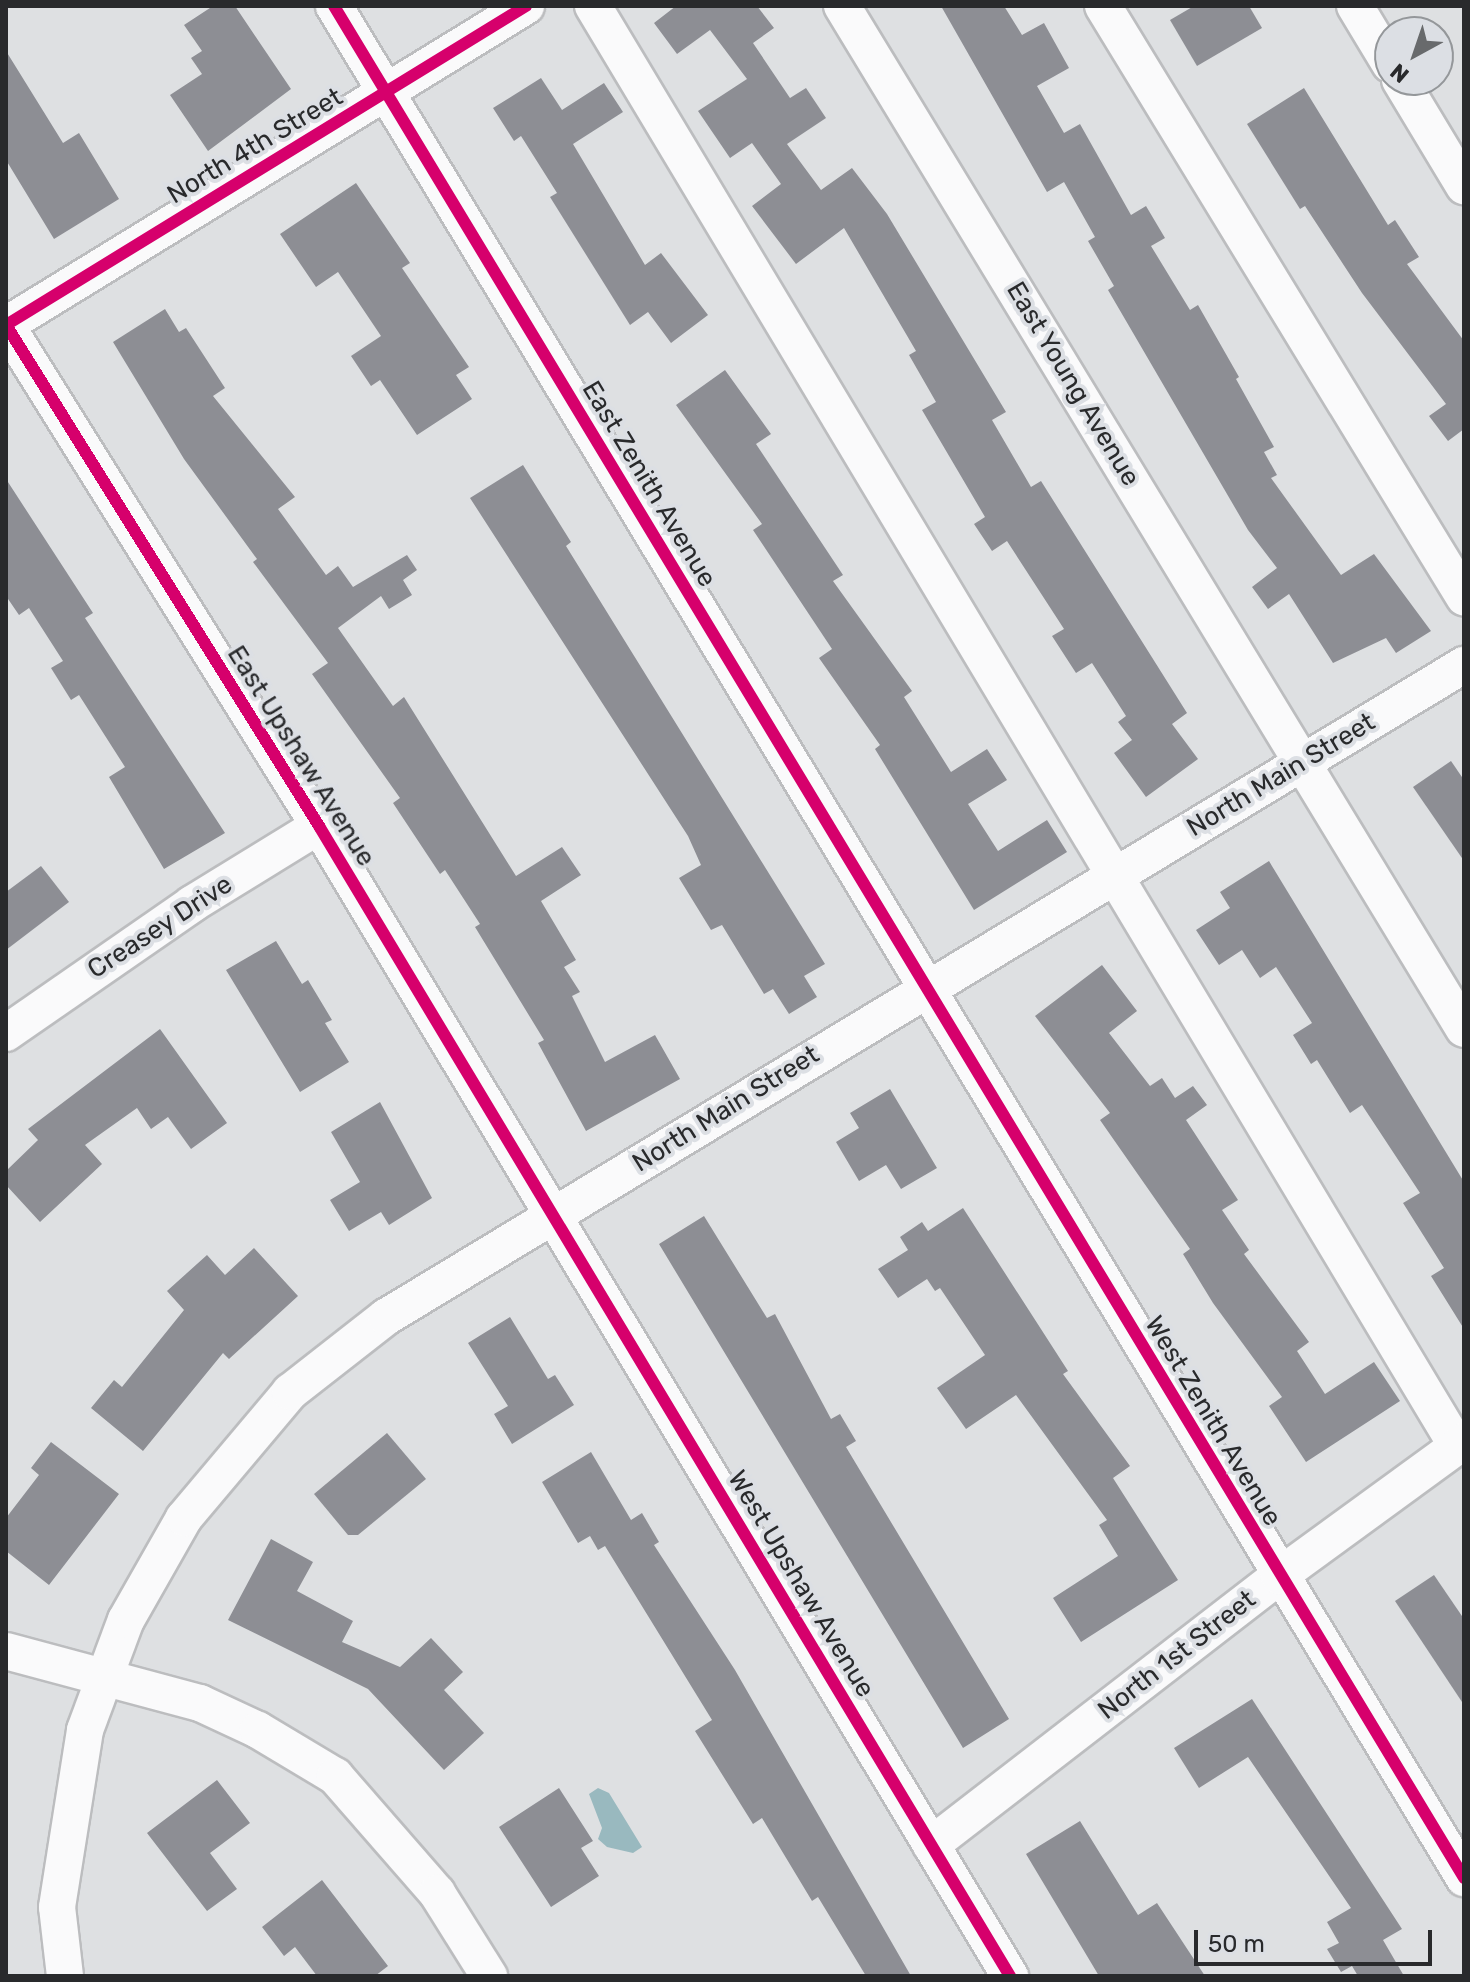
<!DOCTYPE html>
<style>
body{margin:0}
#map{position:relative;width:1470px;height:1982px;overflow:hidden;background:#dee0e2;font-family:Rubik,sans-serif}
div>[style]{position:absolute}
.water>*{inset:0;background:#99b9bf}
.building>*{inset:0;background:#8d8e94}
.roads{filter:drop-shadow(2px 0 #bcbdbf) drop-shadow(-2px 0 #bcbdbf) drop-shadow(0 2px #bcbdbf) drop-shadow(0 -2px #bcbdbf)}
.minor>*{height:36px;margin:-18px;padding:0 18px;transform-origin:18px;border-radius:18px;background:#fafafb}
.cycleway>*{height:12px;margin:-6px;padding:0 6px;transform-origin:6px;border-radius:6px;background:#d6006c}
span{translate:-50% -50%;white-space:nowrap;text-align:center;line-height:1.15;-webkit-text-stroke:8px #dcdfe4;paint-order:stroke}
.street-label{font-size:26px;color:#292a2c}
.frame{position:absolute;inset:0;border:8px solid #292a2c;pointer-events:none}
.north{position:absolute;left:1374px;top:16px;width:80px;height:80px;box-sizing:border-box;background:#dcdfe4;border:2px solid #94979a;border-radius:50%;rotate:220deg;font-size:22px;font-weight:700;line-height:32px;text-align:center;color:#292a2c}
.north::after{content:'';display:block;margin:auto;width:28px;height:36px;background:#686a6c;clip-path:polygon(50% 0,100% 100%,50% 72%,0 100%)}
.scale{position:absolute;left:1194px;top:1930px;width:238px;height:36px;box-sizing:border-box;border:4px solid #292a2c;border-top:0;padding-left:10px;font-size:24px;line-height:28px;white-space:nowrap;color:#292a2c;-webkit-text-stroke:6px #dcdfe4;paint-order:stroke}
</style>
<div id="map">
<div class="water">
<div style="clip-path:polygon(598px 1788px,609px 1793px,642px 1847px,633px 1853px,607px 1847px,598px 1839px,602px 1828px,589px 1794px)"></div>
</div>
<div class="building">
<div style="clip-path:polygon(213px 6px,235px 6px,291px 89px,208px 151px,170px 95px,202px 74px,191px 58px,202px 51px,184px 25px)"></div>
<div style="clip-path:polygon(676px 6px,757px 6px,774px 28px,753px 43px,790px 98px,806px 88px,826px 118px,787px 144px,821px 190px,852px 168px,887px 214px,1006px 412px,992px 420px,1031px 487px,1041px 481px,1187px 713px,1172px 724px,1198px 759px,1146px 797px,1114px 753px,1132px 740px,1118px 722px,1126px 716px,1092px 663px,1076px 673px,1052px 636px,1064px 629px,1007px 541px,992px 551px,974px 524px,985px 517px,922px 410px,936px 402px,909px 355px,916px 351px,844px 228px,796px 264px,752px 206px,781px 184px,752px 143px,730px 158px,698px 111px,747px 79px,710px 30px,677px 54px,654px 23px)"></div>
<div style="clip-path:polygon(941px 6px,1004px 6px,1022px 35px,1044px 23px,1069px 68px,1037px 86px,1064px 133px,1080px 124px,1131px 215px,1146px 206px,1165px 238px,1151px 246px,1190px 310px,1198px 305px,1239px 377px,1236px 379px,1274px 447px,1264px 452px,1277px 475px,1271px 478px,1341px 575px,1374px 554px,1431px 631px,1396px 653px,1386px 638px,1333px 663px,1289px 594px,1268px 609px,1252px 587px,1277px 568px,1248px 530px,1108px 290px,1114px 286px,1088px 241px,1095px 237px,1064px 182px,1047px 192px)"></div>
<div style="clip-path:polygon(1194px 6px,1249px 6px,1262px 28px,1197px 66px,1170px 20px)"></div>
<div style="clip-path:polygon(6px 51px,63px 143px,79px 133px,119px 199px,54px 239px,6px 160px)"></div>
<div style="clip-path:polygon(541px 78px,562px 110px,604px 83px,623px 112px,573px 144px,645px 265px,661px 253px,708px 315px,671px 343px,648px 312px,630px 325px,550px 197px,557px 193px,521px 136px,514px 141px,493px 108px)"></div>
<div style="clip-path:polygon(1304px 88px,1388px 225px,1395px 220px,1419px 257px,1407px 264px,1464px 341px,1464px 429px,1448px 441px,1429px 416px,1446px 404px,1362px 293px,1305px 206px,1300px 209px,1247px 124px)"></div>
<div style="clip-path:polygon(356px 183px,410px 263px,402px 268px,469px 367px,456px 375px,472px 399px,417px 435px,380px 380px,371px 386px,351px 356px,381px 336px,338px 272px,316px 287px,280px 234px)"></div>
<div style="clip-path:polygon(165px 309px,179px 332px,186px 328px,225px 388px,213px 396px,295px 497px,278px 509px,326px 575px,338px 566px,353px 587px,407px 555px,417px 570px,403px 580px,412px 595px,389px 609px,381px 596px,338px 628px,393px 706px,404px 697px,516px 876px,562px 847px,581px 875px,541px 901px,576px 960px,564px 967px,580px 992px,572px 996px,605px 1062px,655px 1035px,680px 1079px,586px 1131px,538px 1043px,544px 1040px,475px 927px,480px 924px,445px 870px,440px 874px,393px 803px,400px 798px,312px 674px,328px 663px,253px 562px,257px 559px,184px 459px,113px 342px)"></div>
<div style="clip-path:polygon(725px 370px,771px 434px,756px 444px,843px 575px,833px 581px,912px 691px,904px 697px,951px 772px,987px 749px,1007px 780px,968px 804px,998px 851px,1047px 820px,1067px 852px,974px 910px,875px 749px,880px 745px,819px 658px,832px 649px,753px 530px,762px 524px,676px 405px)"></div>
<div style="clip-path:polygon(523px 465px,571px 542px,566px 546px,825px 964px,804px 976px,817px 997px,789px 1014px,773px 989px,764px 994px,722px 925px,711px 930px,679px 878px,701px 865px,688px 836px,470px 498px)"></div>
<div style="clip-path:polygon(6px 479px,93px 613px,85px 618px,225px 833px,164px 869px,109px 777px,125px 767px,79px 695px,71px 700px,51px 668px,63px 661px,29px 608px,19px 615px,6px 596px)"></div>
<div style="clip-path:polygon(1451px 761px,1464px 780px,1464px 861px,1413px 787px)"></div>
<div style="clip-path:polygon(1269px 861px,1464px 1182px,1464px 1329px,1431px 1276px,1444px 1268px,1403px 1203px,1420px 1193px,1362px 1105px,1350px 1113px,1317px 1060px,1311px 1064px,1293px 1035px,1312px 1023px,1276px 967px,1260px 978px,1242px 950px,1219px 965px,1196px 930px,1230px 908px,1220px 892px)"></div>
<div style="clip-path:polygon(41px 866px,69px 902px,6px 950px,6px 892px)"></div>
<div style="clip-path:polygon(276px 941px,302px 984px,308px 980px,332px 1020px,325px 1023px,349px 1062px,300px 1092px,226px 970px)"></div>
<div style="clip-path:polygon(1102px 965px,1137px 1011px,1109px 1033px,1150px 1086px,1162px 1078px,1175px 1098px,1193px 1086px,1207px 1105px,1186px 1120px,1238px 1200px,1222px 1210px,1249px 1250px,1244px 1254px,1309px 1342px,1297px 1351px,1325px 1394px,1374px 1362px,1400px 1401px,1306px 1462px,1269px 1406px,1282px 1397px,1213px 1303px,1183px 1254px,1190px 1249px,1100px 1120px,1110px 1113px,1035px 1016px)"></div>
<div style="clip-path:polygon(160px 1029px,227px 1123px,191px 1149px,168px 1117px,151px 1129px,137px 1108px,85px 1145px,102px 1164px,40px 1222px,6px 1185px,6px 1171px,38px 1140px,28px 1129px)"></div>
<div style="clip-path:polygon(890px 1089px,937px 1168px,901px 1189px,886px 1165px,859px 1181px,836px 1142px,859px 1128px,850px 1113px)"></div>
<div style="clip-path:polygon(380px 1102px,432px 1198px,389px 1225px,381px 1212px,349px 1231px,330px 1200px,360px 1182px,331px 1132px)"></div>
<div style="clip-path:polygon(963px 1208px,1068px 1371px,1063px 1374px,1130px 1466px,1113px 1478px,1178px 1580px,1081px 1642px,1053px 1598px,1118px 1556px,1099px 1525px,1107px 1520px,1016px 1395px,966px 1429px,937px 1388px,985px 1355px,940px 1288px,935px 1291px,927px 1279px,898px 1298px,878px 1269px,908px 1250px,900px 1237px,922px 1222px,928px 1231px)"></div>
<div style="clip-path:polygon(704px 1216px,767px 1318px,775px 1314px,831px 1419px,840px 1414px,856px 1441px,846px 1447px,1009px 1719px,963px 1748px,659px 1244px)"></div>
<div style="clip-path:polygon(254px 1248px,298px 1296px,229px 1359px,223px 1353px,143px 1451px,91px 1408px,114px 1380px,122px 1387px,184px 1310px,167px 1291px,207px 1255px,225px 1275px)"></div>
<div style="clip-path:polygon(510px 1317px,548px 1379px,555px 1375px,574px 1405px,512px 1444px,494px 1414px,508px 1406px,468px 1343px)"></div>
<div style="clip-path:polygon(387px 1433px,426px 1479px,358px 1535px,348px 1535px,314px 1494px)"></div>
<div style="clip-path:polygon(51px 1442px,119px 1494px,49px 1585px,6px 1551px,6px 1518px,39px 1475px,31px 1468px)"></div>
<div style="clip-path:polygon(591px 1452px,631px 1520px,642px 1513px,659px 1542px,654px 1545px,735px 1670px,911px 1976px,866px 1976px,818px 1897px,812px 1901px,762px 1818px,753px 1824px,695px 1731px,712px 1720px,605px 1546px,598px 1550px,590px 1536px,578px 1543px,542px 1482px)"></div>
<div style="clip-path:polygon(271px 1539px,313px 1562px,297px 1591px,353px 1621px,342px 1642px,400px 1667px,431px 1638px,463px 1672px,444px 1690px,484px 1733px,444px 1770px,368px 1689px,228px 1620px)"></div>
<div style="clip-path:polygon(1434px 1575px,1464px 1619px,1464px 1705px,1395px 1601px)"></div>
<div style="clip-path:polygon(1252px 1699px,1402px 1929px,1383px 1940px,1404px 1976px,1358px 1976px,1352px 1966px,1341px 1972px,1327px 1949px,1339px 1943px,1327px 1922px,1351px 1908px,1248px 1757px,1199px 1788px,1174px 1748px)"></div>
<div style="clip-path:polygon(217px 1780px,250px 1823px,210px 1853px,237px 1889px,207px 1911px,147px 1833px)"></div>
<div style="clip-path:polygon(559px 1788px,593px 1841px,581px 1848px,599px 1876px,551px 1907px,499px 1827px)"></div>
<div style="clip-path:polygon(1080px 1821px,1138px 1915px,1157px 1903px,1205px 1976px,1099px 1976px,1026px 1854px)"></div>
<div style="clip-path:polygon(322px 1880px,388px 1966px,375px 1976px,317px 1976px,295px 1947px,284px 1956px,262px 1927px)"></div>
</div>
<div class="roads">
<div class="minor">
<div style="left:334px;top:6px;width:2187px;rotate:58.88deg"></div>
<div style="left:526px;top:6px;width:610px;rotate:148.47deg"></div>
<div style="left:6px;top:325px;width:591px;rotate:58deg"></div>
<div style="left:319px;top:826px;width:1342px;rotate:59deg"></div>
<div style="left:593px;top:6px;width:1679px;rotate:59.04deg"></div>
<div style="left:842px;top:6px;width:1197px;rotate:58.7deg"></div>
<div style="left:1103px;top:6px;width:693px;rotate:58.58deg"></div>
<div style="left:1355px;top:6px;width:68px;rotate:58.9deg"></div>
<div style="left:1400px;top:80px;width:124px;rotate:58.9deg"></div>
<div style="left:6px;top:1033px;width:226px;rotate:-34.7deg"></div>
<div style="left:192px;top:904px;width:149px;rotate:-31.6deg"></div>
<div style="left:6px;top:1651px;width:201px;rotate:15deg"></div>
<div style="left:200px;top:1703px;width:64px;rotate:25deg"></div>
<div style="left:258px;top:1730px;width:90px;rotate:30.9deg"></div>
<div style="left:335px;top:1776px;width:155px;rotate:48.9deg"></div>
<div style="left:437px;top:1893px;width:98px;rotate:57.9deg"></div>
<div style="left:931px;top:1845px;width:440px;rotate:-37.7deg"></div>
<div style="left:1279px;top:1576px;width:229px;rotate:-36.1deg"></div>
<div style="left:65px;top:1976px;width:69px;rotate:-96.6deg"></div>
<div style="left:57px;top:1907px;width:179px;rotate:-81deg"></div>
<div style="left:85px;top:1730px;width:117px;rotate:-69.6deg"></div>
<div style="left:126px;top:1620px;width:117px;rotate:-60.4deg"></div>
<div style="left:184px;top:1518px;width:165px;rotate:-49.9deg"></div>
<div style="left:290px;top:1392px;width:122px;rotate:-38deg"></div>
<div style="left:386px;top:1317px;width:1260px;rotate:-31.17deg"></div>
</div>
</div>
<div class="cycleway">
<div style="left:334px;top:6px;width:2187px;rotate:58.88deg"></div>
<div style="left:526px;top:6px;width:610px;rotate:148.47deg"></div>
<div style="left:6px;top:325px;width:591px;rotate:58deg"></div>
<div style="left:319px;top:826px;width:1342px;rotate:59deg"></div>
</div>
<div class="street-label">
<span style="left:255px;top:146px;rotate:-31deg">North 4th Street</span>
<span style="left:1073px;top:384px;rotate:59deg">East Young Avenue</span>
<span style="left:649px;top:484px;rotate:59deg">East Zenith Avenue</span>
<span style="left:301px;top:756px;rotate:58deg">East Upshaw Avenue</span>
<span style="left:1281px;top:775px;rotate:-31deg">North Main Street</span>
<span style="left:160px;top:927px;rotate:-33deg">Creasey Drive</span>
<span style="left:726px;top:1109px;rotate:-32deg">North Main Street</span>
<span style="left:1213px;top:1421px;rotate:59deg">West Zenith Avenue</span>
<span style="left:801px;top:1584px;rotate:59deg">West Upshaw Avenue</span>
<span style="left:1177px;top:1655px;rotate:-38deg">North 1st Street</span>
</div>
<div class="frame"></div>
<div class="north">N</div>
<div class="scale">50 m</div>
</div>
